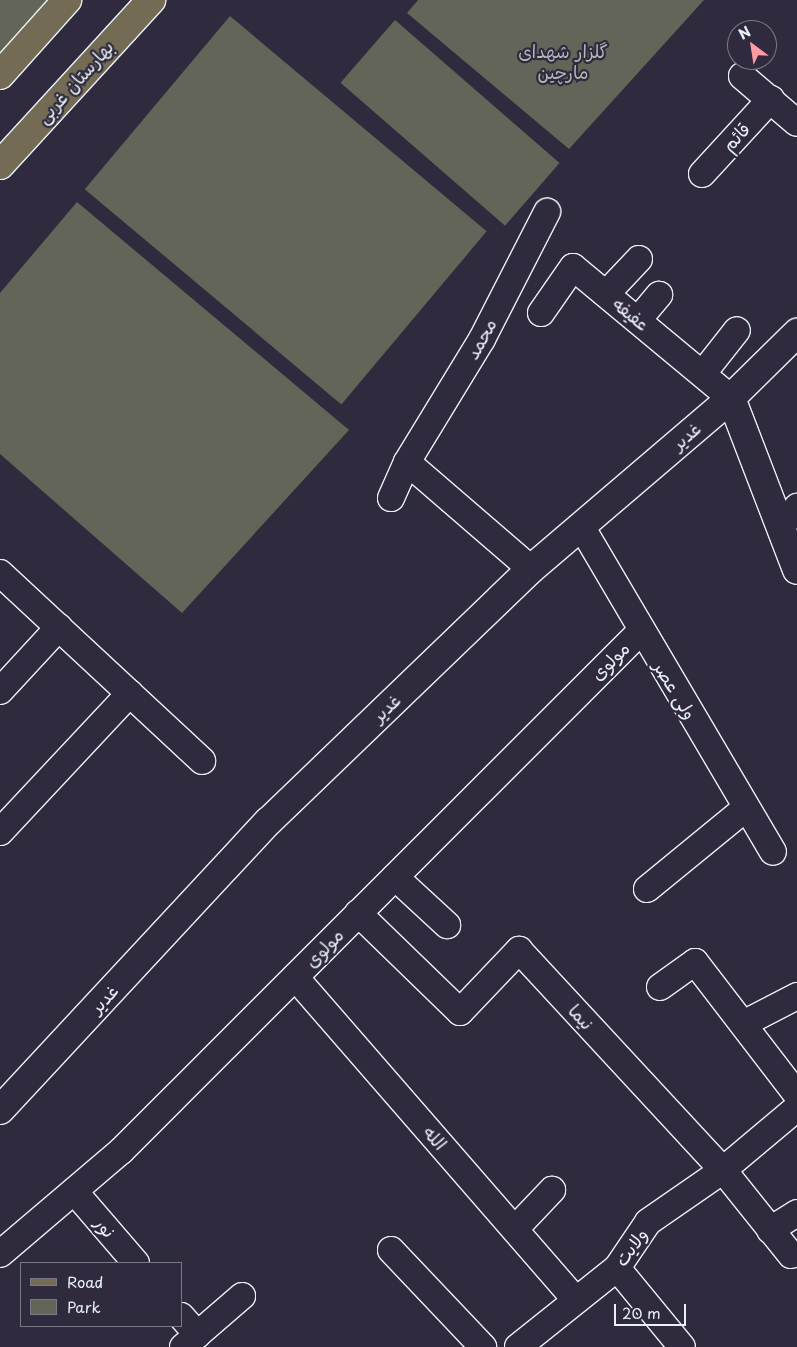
<!DOCTYPE html>
<meta charset="utf-8">
<style>
body{margin:0}
#map{position:relative;width:797px;height:1347px;overflow:hidden;background:#2f2a3d;font-family:"Playpen Sans","Playpen Sans Arabic",sans-serif}
div>[style]{position:absolute}
.green>*{inset:0;background:#626557;transform-origin:0 0}
.roads{filter:drop-shadow(1px 0 #e8f1f8) drop-shadow(-1px 0 #e8f1f8) drop-shadow(0 1px #e8f1f8) drop-shadow(0 -1px #e8f1f8)}
.street>*{height:26px;margin:-13px;padding:0 13px;transform-origin:13px;border-radius:13px;background:#2f2a3d}
.secondary>*{height:28px;margin:-14px;padding:0 14px;transform-origin:14px;border-radius:14px;background:#2f2a3d}
.primary>*{height:28px;margin:-14px;padding:0 14px;transform-origin:14px;border-radius:14px;background:#746b55}
span{translate:-50% -50%;white-space:nowrap;text-align:center;line-height:1.15;-webkit-text-stroke:4.5px #2f2a3d;paint-order:stroke}
.park-label{font-size:18px;color:#b2b9b8}
.street-label{font-size:18px;color:#e8f1f8}
.legend{position:absolute;left:20px;top:1262px;width:162px;height:65px;box-sizing:border-box;background:#2f2a3d;border:1px solid #797a88;margin:0;padding:6px 9px;list-style:none;font-size:15px;color:#e8f1f8}
.legend li{display:flex;align-items:center;gap:10px;height:25px}
.legend b{width:25px;border:1px solid #797a88}
.north{position:absolute;left:727px;top:20px;width:50px;height:50px;box-sizing:border-box;background:#2f2a3d;border:1px solid #797a88;border-radius:50%;rotate:329deg;font-size:14px;font-weight:700;line-height:20px;text-align:center;color:#e8f1f8}
.north::after{content:'';display:block;margin:auto;width:18px;height:22px;background:#ff9aa2;clip-path:polygon(50% 0,100% 100%,50% 72%,0 100%)}
.scale{position:absolute;left:614px;top:1304px;width:72px;height:22px;box-sizing:border-box;border:2px solid #e8f1f8;border-top:0;padding-left:6px;font-size:15px;line-height:18px;white-space:nowrap;color:#e8f1f8;-webkit-text-stroke:4px #2f2a3d;paint-order:stroke}
</style>
<div id="map">
<div class="green">
<div style="clip-path:polygon(0 0,47px 0,0 53px)"></div>
<div style="clip-path:polygon(418px 0,704px 0,569px 149px,407px 13px)"></div>
<div style="left:230px;top:16px;width:335px;height:226px;rotate:40deg"></div>
<div style="left:395px;top:20px;width:218px;height:83px;rotate:41deg"></div>
<div style="clip-path:polygon(77px 202px,349px 430px,182px 613px,0 454px,0 293px)"></div>
</div>
<div class="roads">
<div class="street">
<div style="left:742px;top:76px;width:72px;rotate:40.5deg"></div>
<div style="left:702px;top:174px;width:102px;rotate:-47.4deg"></div>
<div style="left:606px;top:294px;width:48px;rotate:-46.7deg"></div>
<div style="left:541px;top:313px;width:56px;rotate:-55.2deg"></div>
<div style="left:573px;top:267px;width:205px;rotate:39.7deg"></div>
<div style="left:638px;top:320px;width:33px;rotate:-50deg"></div>
<div style="left:704px;top:372px;width:53px;rotate:-51.8deg"></div>
<div style="left:407px;top:462px;width:164px;rotate:40.8deg"></div>
<div style="left:391px;top:498px;width:39px;rotate:-66deg"></div>
<div style="left:407px;top:462px;width:144px;rotate:-58.6deg"></div>
<div style="left:482px;top:339px;width:143px;rotate:-62.9deg"></div>
<div style="left:581px;top:526px;width:378px;rotate:59.5deg"></div>
<div style="left:781px;top:527px;width:26px;rotate:-51deg"></div>
<div style="left:0;top:573px;width:276px;rotate:42.9deg"></div>
<div style="left:0;top:691px;width:87px;rotate:-47.3deg"></div>
<div style="left:0;top:832px;width:190px;rotate:-46.9deg"></div>
<div style="left:395px;top:877px;width:71px;rotate:42.7deg"></div>
<div style="left:647px;top:889px;width:128px;rotate:-39.3deg"></div>
<div style="left:358px;top:913px;width:142px;rotate:44.1deg"></div>
<div style="left:460px;top:1012px;width:86px;rotate:-46.4deg"></div>
<div style="left:519px;top:950px;width:300px;rotate:47.2deg"></div>
<div style="left:723px;top:1170px;width:109px;rotate:51.3deg"></div>
<div style="left:295px;top:977px;width:427px;rotate:49deg"></div>
<div style="left:660px;top:987px;width:43px;rotate:-35.5deg"></div>
<div style="left:695px;top:962px;width:168px;rotate:52.5deg"></div>
<div style="left:743px;top:1024px;width:61px;rotate:-27.4deg"></div>
<div style="left:74px;top:1191px;width:95px;rotate:49.3deg"></div>
<div style="left:515px;top:1229px;width:54px;rotate:-46.5deg"></div>
<div style="left:770px;top:1230px;width:32px;rotate:-32deg"></div>
<div style="left:391px;top:1250px;width:134px;rotate:46.5deg"></div>
<div style="left:0;top:1254px;width:159px;rotate:-40.4deg"></div>
<div style="left:121px;top:1151px;width:734px;rotate:-45deg"></div>
<div style="left:617px;top:1268px;width:102px;rotate:50.6deg"></div>
<div style="left:181px;top:1316px;width:25px;rotate:48deg"></div>
<div style="left:183px;top:1347px;width:78px;rotate:-40.8deg"></div>
<div style="left:518px;top:1347px;width:127px;rotate:-38.6deg"></div>
<div style="left:617px;top:1268px;width:55px;rotate:-56deg"></div>
<div style="left:648px;top:1222px;width:91px;rotate:-34.7deg"></div>
<div style="left:723px;top:1170px;width:97px;rotate:-40deg"></div>
</div>
<div class="secondary">
<div style="left:731px;top:398px;width:184px;rotate:69deg"></div>
<div style="left:0;top:1110px;width:395px;rotate:-47.1deg"></div>
<div style="left:269px;top:821px;width:364px;rotate:-43.9deg"></div>
<div style="left:531px;top:569px;width:263px;rotate:-40.5deg"></div>
<div style="left:731px;top:398px;width:93px;rotate:-44.6deg"></div>
</div>
<div class="primary">
<div style="left:0;top:75px;width:101px;rotate:-48.2deg"></div>
<div style="left:0;top:165px;width:224px;rotate:-47.5deg"></div>
</div>
</div>
<div class="park-label">
<span style="left:563px;top:62px">گلزار شهدای<br>مارچین</span>
</div>
<div class="street-label">
<span style="left:75px;top:82px;rotate:-48deg">بهارستان غربی</span>
<span style="left:736px;top:137px;rotate:-47deg">قائم</span>
<span style="left:631px;top:314px;rotate:39deg">عفیفه</span>
<span style="left:481px;top:339px;rotate:-61deg">محمد</span>
<span style="left:686px;top:436px;rotate:-41deg">غدیر</span>
<span style="left:610px;top:661px;rotate:-45deg">مولوی</span>
<span style="left:675px;top:690px;rotate:59deg">ولی عصر</span>
<span style="left:386px;top:708px;rotate:-44deg">غدیر</span>
<span style="left:324px;top:948px;rotate:-45deg">مولوی</span>
<span style="left:104px;top:999px;rotate:-47deg">غدیر</span>
<span style="left:581px;top:1017px;rotate:47deg">نیما</span>
<span style="left:435px;top:1138px;rotate:49deg">الله</span>
<span style="left:105px;top:1227px;rotate:49deg">نور</span>
<span style="left:631px;top:1247px;rotate:-54deg">ولایت</span>
</div>
<ul class="legend">
<li><b style="height:6px;background:#746b55"></b>Road</li>
<li><b style="height:14px;background:#626557"></b>Park</li>
</ul>
<div class="north">N</div>
<div class="scale">20 m</div>
</div>
